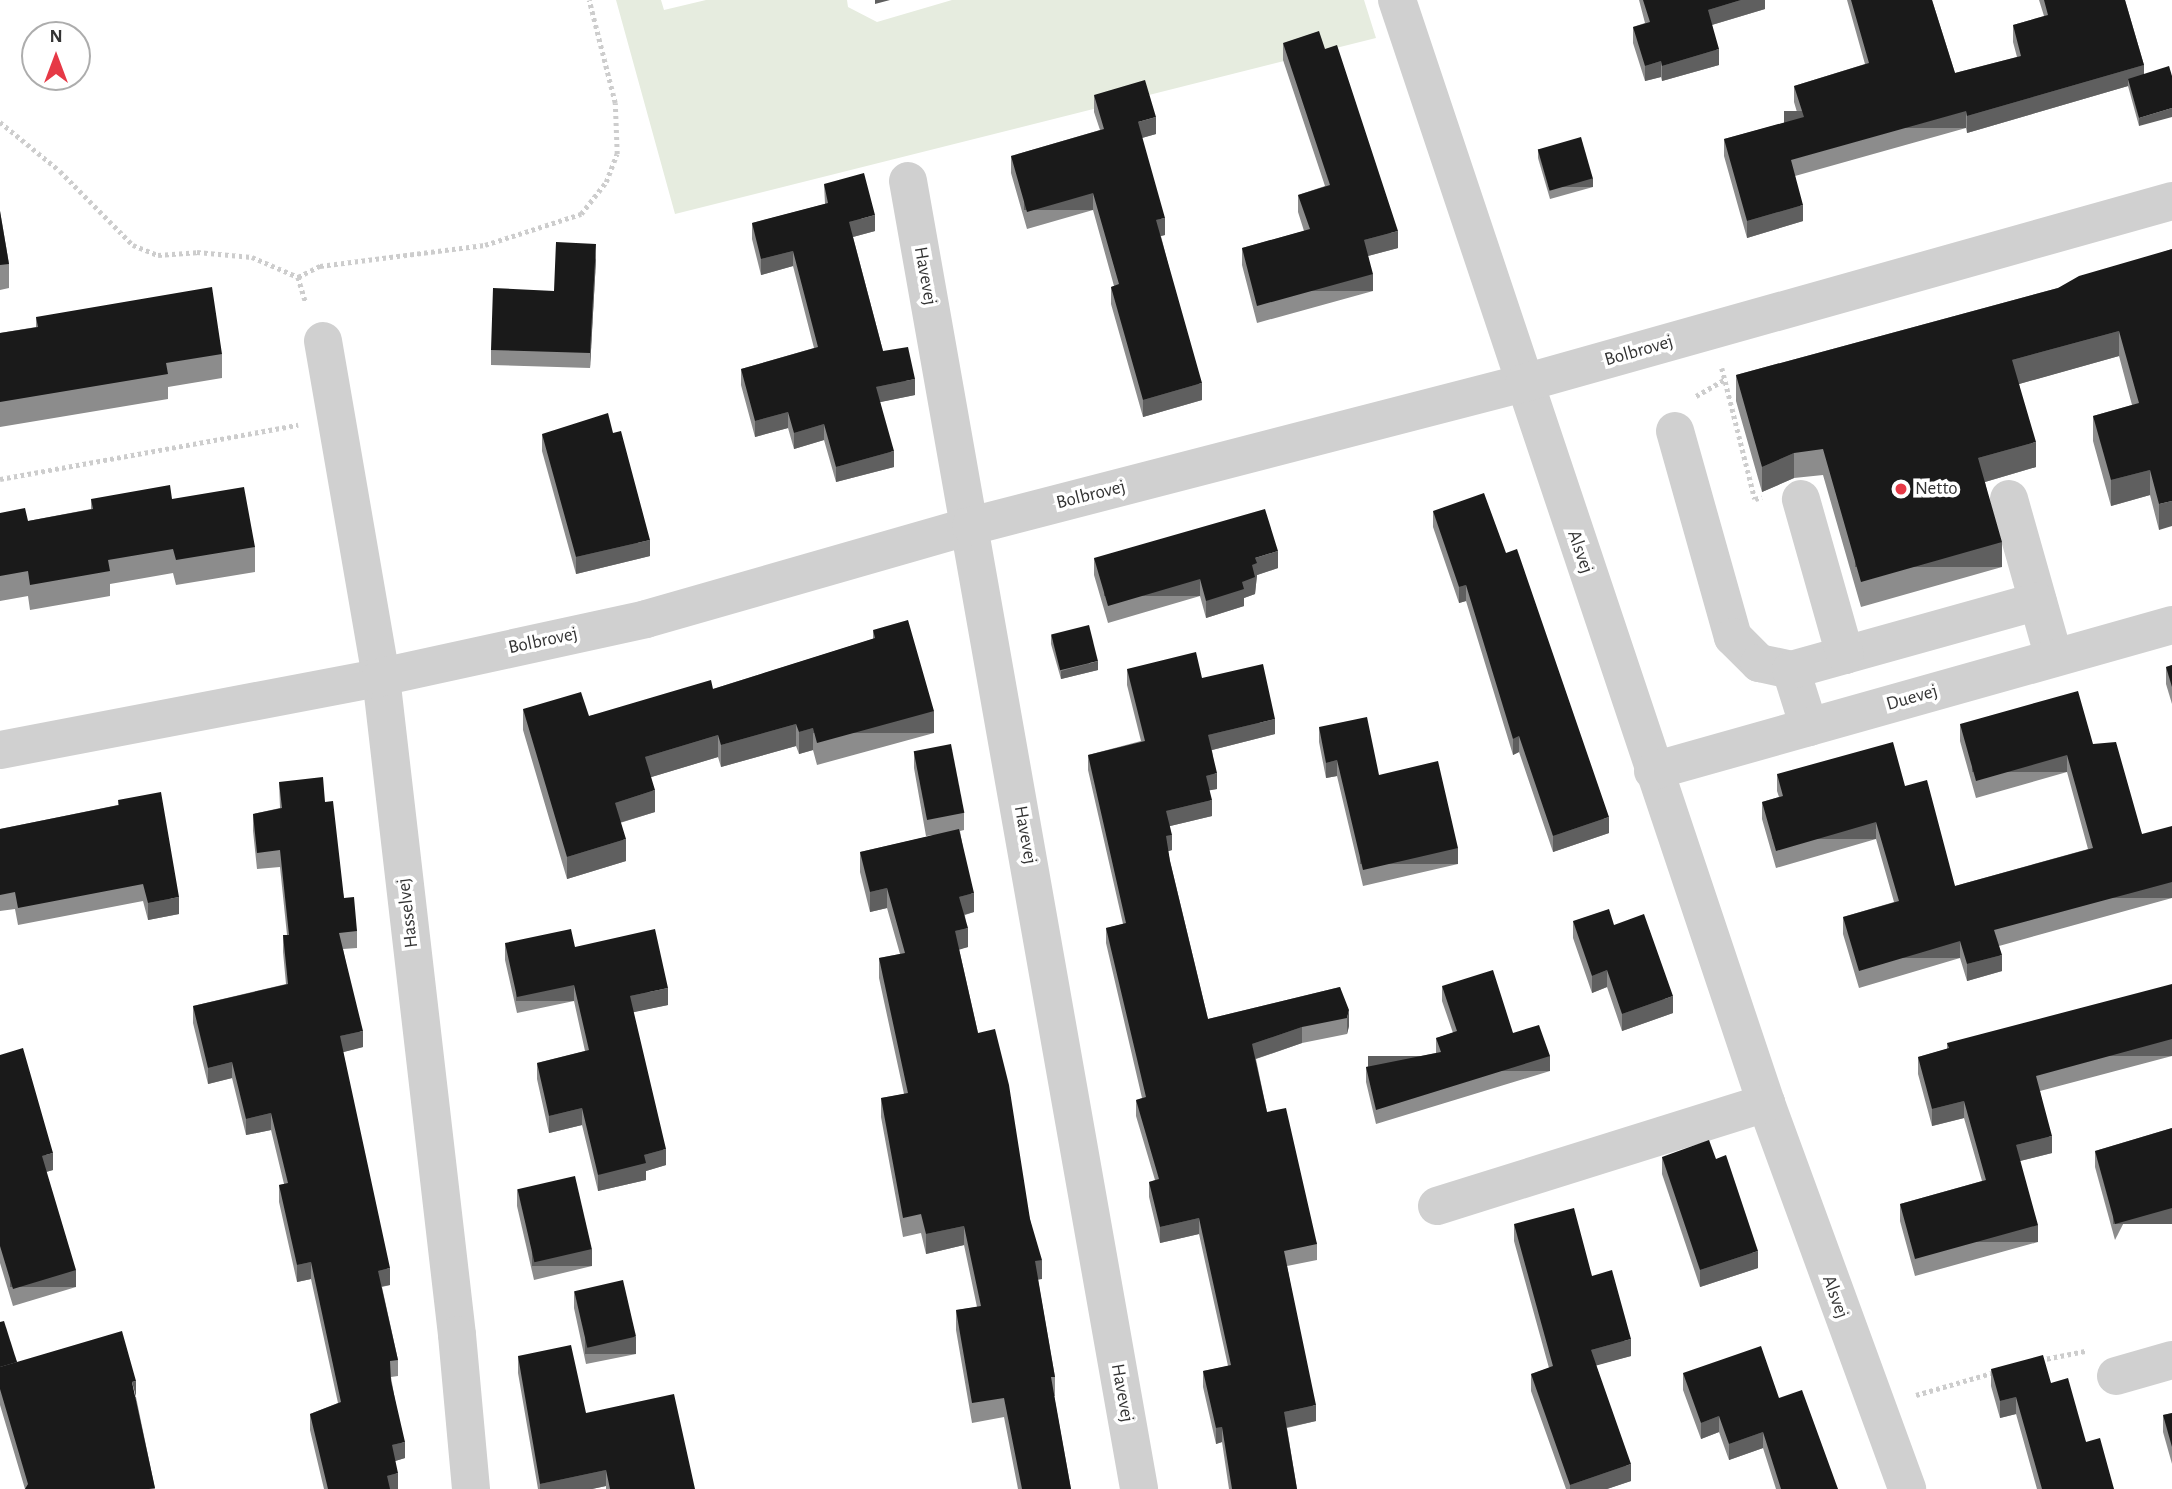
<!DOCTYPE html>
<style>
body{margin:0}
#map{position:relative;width:2172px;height:1489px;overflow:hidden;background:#fff;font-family:"Alegreya Sans",sans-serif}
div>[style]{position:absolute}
.green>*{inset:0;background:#e6ecdf}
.path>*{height:4.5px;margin-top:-2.25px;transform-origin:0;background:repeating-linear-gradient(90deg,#cdcdcd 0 3.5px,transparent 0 7px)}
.minor>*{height:38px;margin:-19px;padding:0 19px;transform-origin:19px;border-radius:19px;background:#d0d0d0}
.wall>*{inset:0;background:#8c8c8c}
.shaded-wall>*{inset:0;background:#5f5f5f;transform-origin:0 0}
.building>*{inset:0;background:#1a1a1a;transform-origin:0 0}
.dots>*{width:19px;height:19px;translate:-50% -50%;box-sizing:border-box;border:4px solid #fff;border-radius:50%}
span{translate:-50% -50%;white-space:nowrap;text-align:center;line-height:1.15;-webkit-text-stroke:7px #fff;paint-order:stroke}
.street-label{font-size:19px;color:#333}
.poi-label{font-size:19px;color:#333}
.left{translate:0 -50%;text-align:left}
.north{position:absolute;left:21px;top:21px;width:70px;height:70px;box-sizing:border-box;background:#fff;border:2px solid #adadad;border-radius:50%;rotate:0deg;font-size:19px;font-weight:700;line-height:28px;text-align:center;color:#333}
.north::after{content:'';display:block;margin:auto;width:24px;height:32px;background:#e63946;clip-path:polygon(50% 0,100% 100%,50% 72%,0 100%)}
</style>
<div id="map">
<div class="green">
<div style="clip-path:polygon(616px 0,661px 0,664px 10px,706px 0,847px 0,848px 7px,877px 22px,952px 0,1364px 0,1376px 38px,675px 214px)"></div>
</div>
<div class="path">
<div style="left:0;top:122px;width:77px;rotate:39.2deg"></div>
<div style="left:60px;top:171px;width:104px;rotate:45.4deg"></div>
<div style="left:133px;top:245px;width:27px;rotate:22deg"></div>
<div style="left:158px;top:255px;width:39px;rotate:-4deg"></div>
<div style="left:197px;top:252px;width:55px;rotate:5.2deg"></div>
<div style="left:252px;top:257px;width:50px;rotate:23.5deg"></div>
<div style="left:298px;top:277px;width:27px;rotate:73deg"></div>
<div style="left:298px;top:277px;width:25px;rotate:-27deg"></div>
<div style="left:320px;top:266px;width:166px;rotate:-7.3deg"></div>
<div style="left:485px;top:245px;width:101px;rotate:-17.9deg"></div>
<div style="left:581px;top:214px;width:41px;rotate:-52deg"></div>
<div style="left:606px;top:182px;width:30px;rotate:-69deg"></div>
<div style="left:617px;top:154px;width:51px;rotate:-92.2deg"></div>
<div style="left:615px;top:103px;width:106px;rotate:-104.2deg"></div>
<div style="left:1722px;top:368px;width:135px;rotate:75.9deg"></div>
<div style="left:1755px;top:499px;width:7px;rotate:-16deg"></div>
<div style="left:1696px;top:396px;width:34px;rotate:-30deg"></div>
<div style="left:0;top:479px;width:303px;rotate:-10.3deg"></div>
<div style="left:2040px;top:1360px;width:46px;rotate:-11.3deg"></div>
<div style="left:1916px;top:1395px;width:82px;rotate:-16.2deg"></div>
</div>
<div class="minor">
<div style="left:1397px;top:0;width:1163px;rotate:71.5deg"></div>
<div style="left:1766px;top:1103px;width:411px;rotate:69.9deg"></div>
<div style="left:908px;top:181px;width:1328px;rotate:79.98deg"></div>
<div style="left:323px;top:341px;width:341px;rotate:80.2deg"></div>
<div style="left:381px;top:677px;width:662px;rotate:83.41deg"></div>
<div style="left:457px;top:1335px;width:155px;rotate:84.8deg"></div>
<div style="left:1675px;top:431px;width:214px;rotate:74.3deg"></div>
<div style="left:1733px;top:637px;width:37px;rotate:45deg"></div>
<div style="left:1759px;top:663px;width:33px;rotate:12deg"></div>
<div style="left:1791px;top:670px;width:60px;rotate:72.5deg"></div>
<div style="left:2009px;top:499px;width:165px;rotate:74.2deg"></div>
<div style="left:1845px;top:655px;width:200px;rotate:-15.6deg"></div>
<div style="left:1791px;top:670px;width:56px;rotate:-15.5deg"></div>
<div style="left:1845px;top:655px;width:162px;rotate:-105.8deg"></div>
<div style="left:0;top:750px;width:388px;rotate:-10.8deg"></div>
<div style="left:381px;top:677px;width:271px;rotate:-12.3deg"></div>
<div style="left:646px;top:619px;width:338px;rotate:-16deg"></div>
<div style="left:971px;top:526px;width:571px;rotate:-14.5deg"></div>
<div style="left:1524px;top:383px;width:673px;rotate:-15.69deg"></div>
<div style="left:1653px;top:771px;width:539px;rotate:-15.71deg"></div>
<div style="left:1437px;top:1206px;width:345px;rotate:-17.4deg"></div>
<div style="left:2116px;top:1376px;width:58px;rotate:-15.9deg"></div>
</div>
<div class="wall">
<div style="clip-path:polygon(1639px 0,1765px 0,1765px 9px,1712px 25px,1719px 65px,1662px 81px,1661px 77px,1645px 81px,1633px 43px,1633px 27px,1645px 23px)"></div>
<div style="clip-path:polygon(1847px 0,1932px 0,1955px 73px,2017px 57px,2013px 42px,2013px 25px,2044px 16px,2039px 0,2125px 0,2144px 65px,2139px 126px,2128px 86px,1967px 133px,1966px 128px,1795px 176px,1803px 221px,1747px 238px,1724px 156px,1724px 139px,1799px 119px,1794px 102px,1794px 86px,1865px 64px)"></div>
<div style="clip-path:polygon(1283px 43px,1398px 248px,1368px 256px,1373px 291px,1257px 323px,1242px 265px,1242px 248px,1304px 231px,1298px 212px,1298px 195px,1325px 186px,1283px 60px)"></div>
<div style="clip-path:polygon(1094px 95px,1156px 134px,1142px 138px,1165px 235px,1161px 236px,1202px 400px,1143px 417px,1111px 304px,1111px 287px,1114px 286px,1093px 210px,1027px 229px,1011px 173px,1011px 156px,1100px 130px,1094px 112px)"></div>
<div style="clip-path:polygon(1538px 149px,1593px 187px,1550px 199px,1538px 158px)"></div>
<div style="clip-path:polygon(824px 184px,875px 231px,853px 237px,883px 351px,915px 395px,880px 402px,894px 467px,836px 482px,824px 440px,794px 449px,788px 428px,755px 437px,741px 385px,741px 369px,814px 348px,793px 266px,761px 275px,752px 239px,752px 223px,825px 204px)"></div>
<div style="clip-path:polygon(0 211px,9px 264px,9px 288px,0 290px)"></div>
<div style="clip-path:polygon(2172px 249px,2159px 530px,2150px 495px,2111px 506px,2093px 441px,2093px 416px,2132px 405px,2119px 356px,2019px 384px,2036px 467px,1985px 482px,2002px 567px,1861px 607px,1823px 475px,1794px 478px,1762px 492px,1736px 401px,1736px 375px,2058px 288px)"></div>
<div style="clip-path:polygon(596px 259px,590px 368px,491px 365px,491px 350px,554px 291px)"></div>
<div style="clip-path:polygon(36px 317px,222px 354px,222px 378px,168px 387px,168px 399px,0 427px,0 333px,36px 327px)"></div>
<div style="clip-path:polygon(542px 434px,650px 556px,576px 574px,542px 451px)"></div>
<div style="clip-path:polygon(91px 499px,172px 499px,255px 547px,255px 572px,176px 585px,173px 573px,110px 584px,110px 596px,30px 610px,28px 596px,0 601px,0 513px,28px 521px,91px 509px)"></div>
<div style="clip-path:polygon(1433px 511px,1506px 553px,1609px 833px,1553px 852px,1519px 752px,1513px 755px,1466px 601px,1459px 603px,1433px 527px)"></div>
<div style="clip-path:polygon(1094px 558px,1278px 568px,1257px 575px,1255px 594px,1244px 598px,1244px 606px,1206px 618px,1200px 596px,1108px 623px,1094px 575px)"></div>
<div style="clip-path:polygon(873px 630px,934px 733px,817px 765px,813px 750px,799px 754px,796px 746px,721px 767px,718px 757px,651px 777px,655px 812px,620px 823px,626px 861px,567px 879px,523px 730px,523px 709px,589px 716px,713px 689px,873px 639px)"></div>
<div style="clip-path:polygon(1051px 635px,1098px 670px,1061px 679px,1051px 644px)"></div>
<div style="clip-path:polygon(2172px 665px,2172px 704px,2166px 684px,2166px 667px)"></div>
<div style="clip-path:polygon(1127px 669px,1202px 678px,1275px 734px,1212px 750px,1217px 789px,1209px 790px,1212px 816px,1170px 826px,1172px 850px,1168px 851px,1170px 861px,1208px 1019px,1340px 987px,1349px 1026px,1347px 1034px,1302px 1043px,1256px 1059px,1267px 1112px,1317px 1244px,1317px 1260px,1287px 1266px,1316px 1421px,1287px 1428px,1297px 1489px,1229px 1489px,1222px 1442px,1216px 1444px,1203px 1387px,1203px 1371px,1228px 1366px,1199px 1234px,1160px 1243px,1149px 1197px,1149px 1182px,1155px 1180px,1136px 1116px,1136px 1100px,1142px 1098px,1106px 943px,1106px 928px,1123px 924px,1088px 770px,1088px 755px,1141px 741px,1127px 685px)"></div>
<div style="clip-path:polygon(1960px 724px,2093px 744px,2142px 834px,2172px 898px,1999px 946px,2002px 971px,1967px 981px,1960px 958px,1859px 988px,1843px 934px,1843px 917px,1894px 902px,1876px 839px,1776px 868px,1762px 819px,1762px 802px,1779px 797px,1777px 791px,1777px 774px,1905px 786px,1955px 886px,2088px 849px,2067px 772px,1976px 798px,1960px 741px)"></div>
<div style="clip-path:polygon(1319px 727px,1458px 864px,1363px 886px,1337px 776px,1326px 778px,1319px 742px)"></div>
<div style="clip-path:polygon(914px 751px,964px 813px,964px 830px,960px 831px,974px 912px,965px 915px,968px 947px,959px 949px,978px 1033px,1030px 1219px,1042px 1279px,1038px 1280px,1055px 1377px,1055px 1396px,1054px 1396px,1071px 1489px,1018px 1489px,1004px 1417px,972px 1423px,956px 1330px,956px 1310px,977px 1307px,964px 1245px,926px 1254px,921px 1233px,903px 1237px,881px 1117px,881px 1098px,904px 1094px,879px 978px,879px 958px,900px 954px,887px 908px,870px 912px,860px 872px,860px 852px,935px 835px,926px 836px,914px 768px)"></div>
<div style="clip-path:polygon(279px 782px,325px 802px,344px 898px,357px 931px,357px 948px,343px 949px,363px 1047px,343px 1052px,390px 1285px,382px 1287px,398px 1360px,398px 1376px,391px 1377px,405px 1458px,395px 1461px,398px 1489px,324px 1489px,310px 1430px,310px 1414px,338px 1403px,311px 1279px,297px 1282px,279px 1202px,279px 1185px,284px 1184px,271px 1130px,246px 1135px,232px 1078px,208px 1084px,193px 1023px,193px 1006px,286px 984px,283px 952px,283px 935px,287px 935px,280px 867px,257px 869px,253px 831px,253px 814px,280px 808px)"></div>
<div style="clip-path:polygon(118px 800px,179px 914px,148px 920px,143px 901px,18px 925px,15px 909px,0 911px,0 829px,118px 805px)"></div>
<div style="clip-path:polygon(1573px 921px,1614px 925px,1673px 1013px,1622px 1031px,1607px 987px,1592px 993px,1573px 938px)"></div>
<div style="clip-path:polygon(505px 943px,575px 947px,668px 1005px,633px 1012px,666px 1165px,646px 1171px,646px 1180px,598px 1191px,582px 1125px,549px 1133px,537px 1079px,537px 1063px,585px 1051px,574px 1001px,517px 1013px,505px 960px)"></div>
<div style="clip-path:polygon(1442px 986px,1513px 1033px,1550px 1071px,1376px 1124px,1366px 1082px,1366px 1067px,1436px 1053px,1436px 1038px,1453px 1033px,1442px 1001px)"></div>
<div style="clip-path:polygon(1947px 1043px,2172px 1056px,2040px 1091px,2052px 1153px,2020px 1161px,2038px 1242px,1915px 1276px,1900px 1221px,1900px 1204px,1982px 1181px,1964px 1118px,1932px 1126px,1918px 1074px,1918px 1057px,1947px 1049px)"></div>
<div style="clip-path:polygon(0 1055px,53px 1170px,46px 1172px,76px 1287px,13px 1306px,0 1263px)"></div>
<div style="clip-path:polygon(2172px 1128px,2115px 1240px,2095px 1167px,2095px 1151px)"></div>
<div style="clip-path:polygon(1662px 1157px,1716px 1159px,1758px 1268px,1700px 1287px,1662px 1174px)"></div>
<div style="clip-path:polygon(517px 1189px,592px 1266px,534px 1280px,517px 1206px)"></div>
<div style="clip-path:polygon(1514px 1224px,1592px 1276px,1631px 1356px,1596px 1365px,1631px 1481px,1607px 1489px,1566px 1489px,1531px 1391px,1531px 1374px,1549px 1368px,1514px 1241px)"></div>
<div style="clip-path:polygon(574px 1291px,636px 1354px,586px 1364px,574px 1308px)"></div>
<div style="clip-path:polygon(0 1322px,17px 1362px,136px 1397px,155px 1489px,25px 1489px,0 1405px)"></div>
<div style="clip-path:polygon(518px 1356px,586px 1413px,695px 1489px,606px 1489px,606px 1486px,592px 1489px,538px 1489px,518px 1373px)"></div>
<div style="clip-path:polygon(1991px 1369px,2051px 1383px,2114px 1489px,2037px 1489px,2016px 1414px,2000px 1418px,1991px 1386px)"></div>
<div style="clip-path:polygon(1683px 1373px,1779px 1398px,1838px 1489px,1776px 1489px,1763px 1448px,1729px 1460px,1719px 1432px,1701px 1439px,1683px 1390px)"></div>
<div style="clip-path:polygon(2172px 1413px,2172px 1464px,2163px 1432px,2163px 1415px)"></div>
</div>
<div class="shaded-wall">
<div style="clip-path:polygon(875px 0,890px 0,875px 4px)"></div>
<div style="clip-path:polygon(1741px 0,1765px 0,1765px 9px,1708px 26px,1708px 10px)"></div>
<div style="clip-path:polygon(1719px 49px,1719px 65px,1662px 81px,1662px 66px)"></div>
<div style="clip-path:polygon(1661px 61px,1661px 77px,1645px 81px,1645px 66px)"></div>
<div style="clip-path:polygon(2144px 65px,2144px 81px,2128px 79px,2128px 86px,1967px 133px,1967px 116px)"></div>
<div style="clip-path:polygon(2172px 108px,2172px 117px,2139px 126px,2139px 118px)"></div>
<div style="left:1966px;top:111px;width:17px;height:182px;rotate:90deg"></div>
<div style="clip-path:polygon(1156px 117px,1156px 134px,1138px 139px,1138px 122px)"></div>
<div style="left:1593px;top:178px;width:9px;height:45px;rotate:90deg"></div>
<div style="left:1093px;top:193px;width:17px;height:69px;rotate:90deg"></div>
<div style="clip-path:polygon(1803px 205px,1803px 221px,1747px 238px,1747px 221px)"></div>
<div style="clip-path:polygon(875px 215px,875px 231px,849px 238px,849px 222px)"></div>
<div style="clip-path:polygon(1165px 218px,1165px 235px,1156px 237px,1156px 220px)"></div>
<div style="clip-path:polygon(1398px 231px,1398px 248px,1364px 257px,1364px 240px)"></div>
<div style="clip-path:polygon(596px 244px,596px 259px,590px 368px,590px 353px)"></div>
<div style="clip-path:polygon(793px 251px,793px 266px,761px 275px,761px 259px)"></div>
<div style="left:1373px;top:274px;width:17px;height:120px;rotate:90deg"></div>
<div style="clip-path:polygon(2119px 331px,2119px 356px,2012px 386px,2012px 360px)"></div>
<div style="clip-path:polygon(915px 379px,915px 395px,876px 403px,876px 387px)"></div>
<div style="clip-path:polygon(1202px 383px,1202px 400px,1143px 417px,1143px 400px)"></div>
<div style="clip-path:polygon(788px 412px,788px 428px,755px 437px,755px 421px)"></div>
<div style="clip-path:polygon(824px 424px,824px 440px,794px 449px,794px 433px)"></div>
<div style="clip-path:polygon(2036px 442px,2036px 467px,1978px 484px,1978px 458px)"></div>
<div style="clip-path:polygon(894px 451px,894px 467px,836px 482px,836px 467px)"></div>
<div style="clip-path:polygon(1794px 453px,1794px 478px,1762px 492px,1762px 467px)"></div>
<div style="clip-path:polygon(2150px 470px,2150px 495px,2111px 506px,2111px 480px)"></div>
<div style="clip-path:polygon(2172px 501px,2172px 526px,2159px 530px,2159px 504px)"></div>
<div style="clip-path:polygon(650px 540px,650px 556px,576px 574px,576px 557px)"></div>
<div style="left:2002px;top:542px;width:25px;height:147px;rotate:90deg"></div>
<div style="clip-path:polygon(1278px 551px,1278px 568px,1257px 575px,1255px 594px,1244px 598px,1244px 606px,1206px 618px,1206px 601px,1242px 582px,1255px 558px)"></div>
<div style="left:1200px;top:579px;width:17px;height:96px;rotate:90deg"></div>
<div style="clip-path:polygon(1466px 585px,1466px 601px,1459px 603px,1459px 587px)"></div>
<div style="clip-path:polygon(1098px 661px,1098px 670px,1061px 679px,1061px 671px)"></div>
<div style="left:934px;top:711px;width:22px;height:121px;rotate:90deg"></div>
<div style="clip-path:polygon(1275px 719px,1275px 734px,1208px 751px,1208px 735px)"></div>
<div style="clip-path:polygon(796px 724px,796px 746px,721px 767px,721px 745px)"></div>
<div style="clip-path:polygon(813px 728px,813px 750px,799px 754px,799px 732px)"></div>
<div style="clip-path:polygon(718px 735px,718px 757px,645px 779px,645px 757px)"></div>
<div style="clip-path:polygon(1519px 736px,1519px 752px,1513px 755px,1513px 739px)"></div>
<div style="left:2067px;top:755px;width:17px;height:95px;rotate:90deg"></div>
<div style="clip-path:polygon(1337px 760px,1337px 776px,1326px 778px,1326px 763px)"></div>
<div style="clip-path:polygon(1217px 773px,1217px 789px,1206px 791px,1206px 776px)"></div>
<div style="clip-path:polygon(655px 790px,655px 812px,615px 824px,615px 803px)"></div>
<div style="clip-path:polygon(1212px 800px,1212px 816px,1166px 827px,1166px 811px)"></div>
<div style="clip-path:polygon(1609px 817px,1609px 833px,1553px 852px,1553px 836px)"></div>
<div style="left:1876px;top:822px;width:17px;height:104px;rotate:90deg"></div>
<div style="clip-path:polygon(1172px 835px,1172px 850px,1166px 852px,1166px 836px)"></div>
<div style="clip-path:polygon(626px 839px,626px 861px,567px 879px,567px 857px)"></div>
<div style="left:1458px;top:848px;width:16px;height:98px;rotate:90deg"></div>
<div style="left:2172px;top:882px;width:16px;height:184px;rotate:90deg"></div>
<div style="clip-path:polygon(887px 888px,887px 908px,870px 912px,870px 892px)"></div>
<div style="clip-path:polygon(974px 893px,974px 912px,959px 916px,959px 897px)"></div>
<div style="clip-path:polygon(179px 897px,179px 914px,148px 920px,148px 903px)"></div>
<div style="clip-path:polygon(968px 928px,968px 947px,955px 951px,955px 931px)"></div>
<div style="left:1960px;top:941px;width:17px;height:105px;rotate:90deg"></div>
<div style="clip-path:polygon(2002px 955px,2002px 971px,1967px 981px,1967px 964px)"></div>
<div style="clip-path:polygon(1607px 970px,1607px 987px,1592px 993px,1592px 976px)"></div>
<div style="left:574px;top:985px;width:16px;height:58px;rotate:90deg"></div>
<div style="clip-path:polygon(668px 988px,668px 1005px,630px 1013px,630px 996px)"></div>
<div style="clip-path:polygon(1673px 996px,1673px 1013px,1622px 1031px,1622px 1014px)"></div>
<div style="clip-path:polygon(1349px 1010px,1349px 1026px,1347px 1034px,1347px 1018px)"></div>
<div style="clip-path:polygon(1302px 1027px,1302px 1043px,1252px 1060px,1252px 1044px)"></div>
<div style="clip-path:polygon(363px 1031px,363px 1047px,340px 1053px,340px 1036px)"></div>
<div style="left:2172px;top:1039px;width:17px;height:141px;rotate:90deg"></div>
<div style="left:1550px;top:1056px;width:15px;height:182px;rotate:90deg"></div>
<div style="clip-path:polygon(232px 1062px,232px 1078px,208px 1084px,208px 1068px)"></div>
<div style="clip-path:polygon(1964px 1101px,1964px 1118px,1932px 1126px,1932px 1109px)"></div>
<div style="clip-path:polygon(582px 1108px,582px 1125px,549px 1133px,549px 1116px)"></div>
<div style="clip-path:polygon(271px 1113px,271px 1130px,246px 1135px,246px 1119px)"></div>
<div style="clip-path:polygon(2052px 1136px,2052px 1153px,2016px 1162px,2016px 1145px)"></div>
<div style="clip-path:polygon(666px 1149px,666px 1165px,646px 1171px,646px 1180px,598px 1191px,598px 1175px,644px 1155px)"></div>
<div style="clip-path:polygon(53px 1153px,53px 1170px,42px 1173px,42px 1156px)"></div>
<div style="left:2172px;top:1208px;width:16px;height:59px;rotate:90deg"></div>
<div style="clip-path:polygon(1199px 1218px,1199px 1234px,1160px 1243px,1160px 1227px)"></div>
<div style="left:2038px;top:1225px;width:17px;height:128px;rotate:90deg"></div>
<div style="clip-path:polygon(964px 1226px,964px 1245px,926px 1254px,926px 1234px)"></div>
<div style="left:592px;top:1249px;width:17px;height:60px;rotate:90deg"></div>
<div style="clip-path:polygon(1758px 1251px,1758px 1268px,1700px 1287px,1700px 1270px)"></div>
<div style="left:1042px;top:1260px;width:19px;height:7px;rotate:90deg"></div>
<div style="clip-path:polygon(311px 1262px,311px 1279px,297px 1282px,297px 1265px)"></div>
<div style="clip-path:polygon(390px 1268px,390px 1285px,378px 1287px,378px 1271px)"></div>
<div style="left:76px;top:1270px;width:17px;height:66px;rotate:90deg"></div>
<div style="left:636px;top:1337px;width:17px;height:51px;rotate:90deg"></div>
<div style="clip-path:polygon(1631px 1339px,1631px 1356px,1591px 1367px,1591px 1350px)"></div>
<div style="clip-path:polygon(136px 1381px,136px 1397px,132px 1382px)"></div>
<div style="clip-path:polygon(2016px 1397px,2016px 1414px,2000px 1418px,2000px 1401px)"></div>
<div style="clip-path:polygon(1316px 1405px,1316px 1421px,1284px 1428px,1284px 1412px)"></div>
<div style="clip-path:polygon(1719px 1416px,1719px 1432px,1701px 1439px,1701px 1423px)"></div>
<div style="clip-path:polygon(1222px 1427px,1222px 1442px,1216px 1444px,1216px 1428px)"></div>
<div style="clip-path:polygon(1763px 1432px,1763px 1448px,1729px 1460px,1729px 1444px)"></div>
<div style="clip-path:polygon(405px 1442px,405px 1458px,392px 1462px,392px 1445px)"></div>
<div style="clip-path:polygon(1631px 1464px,1631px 1481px,1607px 1489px,1570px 1489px,1570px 1485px)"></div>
<div style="clip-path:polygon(606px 1470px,606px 1486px,592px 1489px,540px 1489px,540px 1484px)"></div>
<div style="clip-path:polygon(398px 1473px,398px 1489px,387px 1489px,387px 1476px)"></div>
</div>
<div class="building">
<div style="clip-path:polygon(1643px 0,1741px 0,1708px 10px,1719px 49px,1662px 66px,1661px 61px,1645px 66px,1633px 27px,1650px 22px)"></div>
<div style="clip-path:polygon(1851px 0,1932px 0,1955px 73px,2021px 56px,2013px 25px,2048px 15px,2044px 0,2125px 0,2144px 65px,1967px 116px,1966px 111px,1791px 160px,1803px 205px,1747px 221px,1724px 139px,1804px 117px,1794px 86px,1869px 63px)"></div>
<div style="clip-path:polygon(1319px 31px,1325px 49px,1337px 45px,1398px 231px,1364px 240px,1373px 274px,1257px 306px,1242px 248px,1310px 229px,1298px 195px,1330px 185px,1283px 43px)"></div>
<div style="clip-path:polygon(2169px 66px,2172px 76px,2172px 108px,2139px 118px,2128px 79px)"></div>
<div style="clip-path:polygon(1145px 80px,1156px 117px,1138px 122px,1165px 218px,1156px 220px,1202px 383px,1143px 400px,1111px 287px,1119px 284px,1093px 193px,1027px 212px,1011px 156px,1104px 129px,1094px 95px)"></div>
<div style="left:1581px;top:137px;width:43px;height:45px;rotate:74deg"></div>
<div style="clip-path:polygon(864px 173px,875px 215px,849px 222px,883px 351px,908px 347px,915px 379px,876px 387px,894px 451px,836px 467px,824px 424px,794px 433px,788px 412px,755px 421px,741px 369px,818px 347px,793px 251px,761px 259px,752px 223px,828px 203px,824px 184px)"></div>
<div style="clip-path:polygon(0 211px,9px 264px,0 265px)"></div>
<div style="clip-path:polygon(556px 242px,596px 244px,590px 353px,491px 350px,493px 288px,554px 291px)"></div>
<div style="clip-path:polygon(2172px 249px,2172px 501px,2159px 504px,2150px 470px,2111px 480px,2093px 416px,2139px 403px,2119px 331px,2012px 360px,2036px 442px,1978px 458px,2002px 542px,1861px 582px,1823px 449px,1794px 453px,1762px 467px,1736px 375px,2058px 288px,2079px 276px)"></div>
<div style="clip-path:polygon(212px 287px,222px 354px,166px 363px,168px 374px,0 402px,0 333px,38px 327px,36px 317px)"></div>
<div style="clip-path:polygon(608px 413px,613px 433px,621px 431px,650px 540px,576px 557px,542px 434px)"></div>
<div style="clip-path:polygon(170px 485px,172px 499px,244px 487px,255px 547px,176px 560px,173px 549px,108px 560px,110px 571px,30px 585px,28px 571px,0 576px,0 513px,25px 508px,28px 521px,93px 509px,91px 499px)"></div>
<div style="clip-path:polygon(1484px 493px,1506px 553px,1517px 549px,1609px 817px,1553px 836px,1519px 736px,1513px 739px,1466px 585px,1459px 587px,1433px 511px)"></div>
<div style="clip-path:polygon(1265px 509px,1278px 551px,1255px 558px,1257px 563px,1252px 565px,1255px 577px,1242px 582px,1244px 589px,1206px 601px,1200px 579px,1108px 606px,1094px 558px)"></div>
<div style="clip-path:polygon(908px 620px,934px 711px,817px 743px,813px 728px,799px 732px,796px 724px,721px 745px,718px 735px,645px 757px,655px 790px,615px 803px,626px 839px,567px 857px,523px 709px,581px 692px,589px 716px,711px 680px,713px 689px,875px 638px,873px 630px)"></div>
<div style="left:1089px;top:625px;width:37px;height:39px;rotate:76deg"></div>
<div style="clip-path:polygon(1196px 652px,1202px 678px,1263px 664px,1275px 719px,1208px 735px,1217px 773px,1206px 776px,1212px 800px,1166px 811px,1172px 835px,1166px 836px,1170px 861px,1208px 1019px,1340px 987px,1349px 1010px,1347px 1018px,1302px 1027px,1252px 1044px,1267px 1112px,1286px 1108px,1317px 1244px,1284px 1251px,1316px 1405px,1284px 1412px,1297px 1489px,1232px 1489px,1222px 1427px,1216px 1428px,1203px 1371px,1231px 1365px,1199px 1218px,1160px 1227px,1149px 1182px,1159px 1179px,1136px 1100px,1146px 1097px,1106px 928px,1126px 923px,1088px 755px,1145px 741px,1127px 669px)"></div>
<div style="clip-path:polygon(2172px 665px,2172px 687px,2166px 667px)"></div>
<div style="clip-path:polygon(2078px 691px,2093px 744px,2116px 742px,2142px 834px,2172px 826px,2172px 882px,1994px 930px,2002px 955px,1967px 964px,1960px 941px,1859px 971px,1843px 917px,1899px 901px,1876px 822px,1776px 851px,1762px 802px,1783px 796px,1777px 774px,1893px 742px,1905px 786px,1927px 780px,1955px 886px,2093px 848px,2067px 755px,1976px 781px,1960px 724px)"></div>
<div style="clip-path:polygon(1367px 717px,1379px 775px,1438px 761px,1458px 848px,1363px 870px,1337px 760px,1326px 763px,1319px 727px)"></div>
<div style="left:951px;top:744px;width:70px;height:38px;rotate:79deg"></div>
<div style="clip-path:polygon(323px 777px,325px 802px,333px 801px,344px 898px,354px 897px,357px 931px,339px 933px,363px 1031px,340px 1036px,390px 1268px,378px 1271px,398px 1360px,390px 1361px,391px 1381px,405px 1442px,392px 1445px,398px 1473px,387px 1476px,390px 1489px,328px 1489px,310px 1414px,341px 1402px,311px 1262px,297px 1265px,279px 1185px,288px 1183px,271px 1113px,246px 1119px,232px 1062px,208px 1068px,193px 1006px,288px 984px,283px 935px,289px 935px,280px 850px,257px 853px,253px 814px,282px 808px,279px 782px)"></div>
<div style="clip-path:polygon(161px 792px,179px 897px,148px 903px,143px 884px,18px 908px,15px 892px,0 895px,0 829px,119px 805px,118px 800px)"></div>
<div style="clip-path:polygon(959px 829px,974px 893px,959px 897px,968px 928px,955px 931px,978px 1033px,995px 1029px,1009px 1085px,1030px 1219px,1042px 1260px,1035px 1261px,1055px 1377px,1051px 1377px,1071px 1489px,1022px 1489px,1004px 1398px,972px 1403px,956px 1310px,981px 1306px,964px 1226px,926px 1234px,921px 1214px,903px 1218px,881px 1098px,908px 1093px,879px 958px,905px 953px,887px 888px,870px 892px,860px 852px)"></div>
<div style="clip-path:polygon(1609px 909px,1614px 925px,1644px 914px,1673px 996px,1622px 1014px,1607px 970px,1592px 976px,1573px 921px)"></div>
<div style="clip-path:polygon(571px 929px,575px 947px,655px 929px,668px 988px,630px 996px,666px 1149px,644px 1155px,646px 1163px,598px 1175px,582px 1108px,549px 1116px,537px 1063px,589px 1050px,574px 985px,517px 997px,505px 943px)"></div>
<div style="clip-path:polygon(1493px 970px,1513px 1033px,1539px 1025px,1550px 1056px,1376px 1110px,1366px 1067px,1441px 1052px,1436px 1038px,1457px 1031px,1442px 986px)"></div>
<div style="clip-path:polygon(2172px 984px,2172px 1039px,2036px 1076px,2052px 1136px,2016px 1145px,2038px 1225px,1915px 1259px,1900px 1204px,1986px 1180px,1964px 1101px,1932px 1109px,1918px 1057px,1949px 1048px,1947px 1043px)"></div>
<div style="clip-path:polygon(23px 1048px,53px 1153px,42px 1156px,76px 1270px,13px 1289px,0 1246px,0 1055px)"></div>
<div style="clip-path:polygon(2172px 1128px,2172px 1208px,2115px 1224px,2095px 1151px)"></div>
<div style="clip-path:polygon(1709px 1140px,1716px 1159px,1726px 1155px,1758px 1251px,1700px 1270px,1662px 1157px)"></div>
<div style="left:575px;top:1176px;width:75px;height:59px;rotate:77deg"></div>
<div style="clip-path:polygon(1574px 1208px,1592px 1276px,1612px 1270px,1631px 1339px,1591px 1350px,1631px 1464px,1570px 1485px,1531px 1374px,1553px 1366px,1514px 1224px)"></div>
<div style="left:623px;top:1280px;width:58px;height:50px;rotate:77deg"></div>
<div style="clip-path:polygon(4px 1321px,17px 1362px,0 1367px,0 1322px)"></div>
<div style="clip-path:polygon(122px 1331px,136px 1381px,132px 1382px,155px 1488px,149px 1489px,25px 1489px,28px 1484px,0 1389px,0 1367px)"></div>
<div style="clip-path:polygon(571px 1345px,586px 1413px,674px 1394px,695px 1489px,610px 1489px,606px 1470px,540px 1484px,518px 1356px)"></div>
<div style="clip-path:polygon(1761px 1346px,1779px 1398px,1802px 1390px,1838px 1489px,1781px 1489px,1763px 1432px,1729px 1444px,1719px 1416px,1701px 1423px,1683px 1373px)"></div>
<div style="clip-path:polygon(2043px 1355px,2051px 1383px,2068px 1378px,2086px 1442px,2100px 1438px,2114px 1489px,2042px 1489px,2016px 1397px,2000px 1401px,1991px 1369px)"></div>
<div style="clip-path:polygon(2172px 1413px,2172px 1447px,2163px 1415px)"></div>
</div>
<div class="dots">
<div style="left:1901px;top:489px;background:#e63946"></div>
</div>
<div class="street-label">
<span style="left:925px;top:276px;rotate:80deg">Havevej</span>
<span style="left:1639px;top:351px;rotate:-16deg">Bolbrovej</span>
<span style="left:1091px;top:495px;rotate:-14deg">Bolbrovej</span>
<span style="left:1580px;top:552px;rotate:71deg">Alsvej</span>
<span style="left:543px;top:641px;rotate:-12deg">Bolbrovej</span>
<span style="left:1912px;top:698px;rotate:-16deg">Duevej</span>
<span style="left:1025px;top:835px;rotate:80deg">Havevej</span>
<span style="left:408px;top:913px;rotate:-97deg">Hasselvej</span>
<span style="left:1835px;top:1297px;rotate:70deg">Alsvej</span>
<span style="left:1122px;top:1393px;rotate:80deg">Havevej</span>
</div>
<div class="poi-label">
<span class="left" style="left:1915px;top:489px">Netto</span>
</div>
<div class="north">N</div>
</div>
